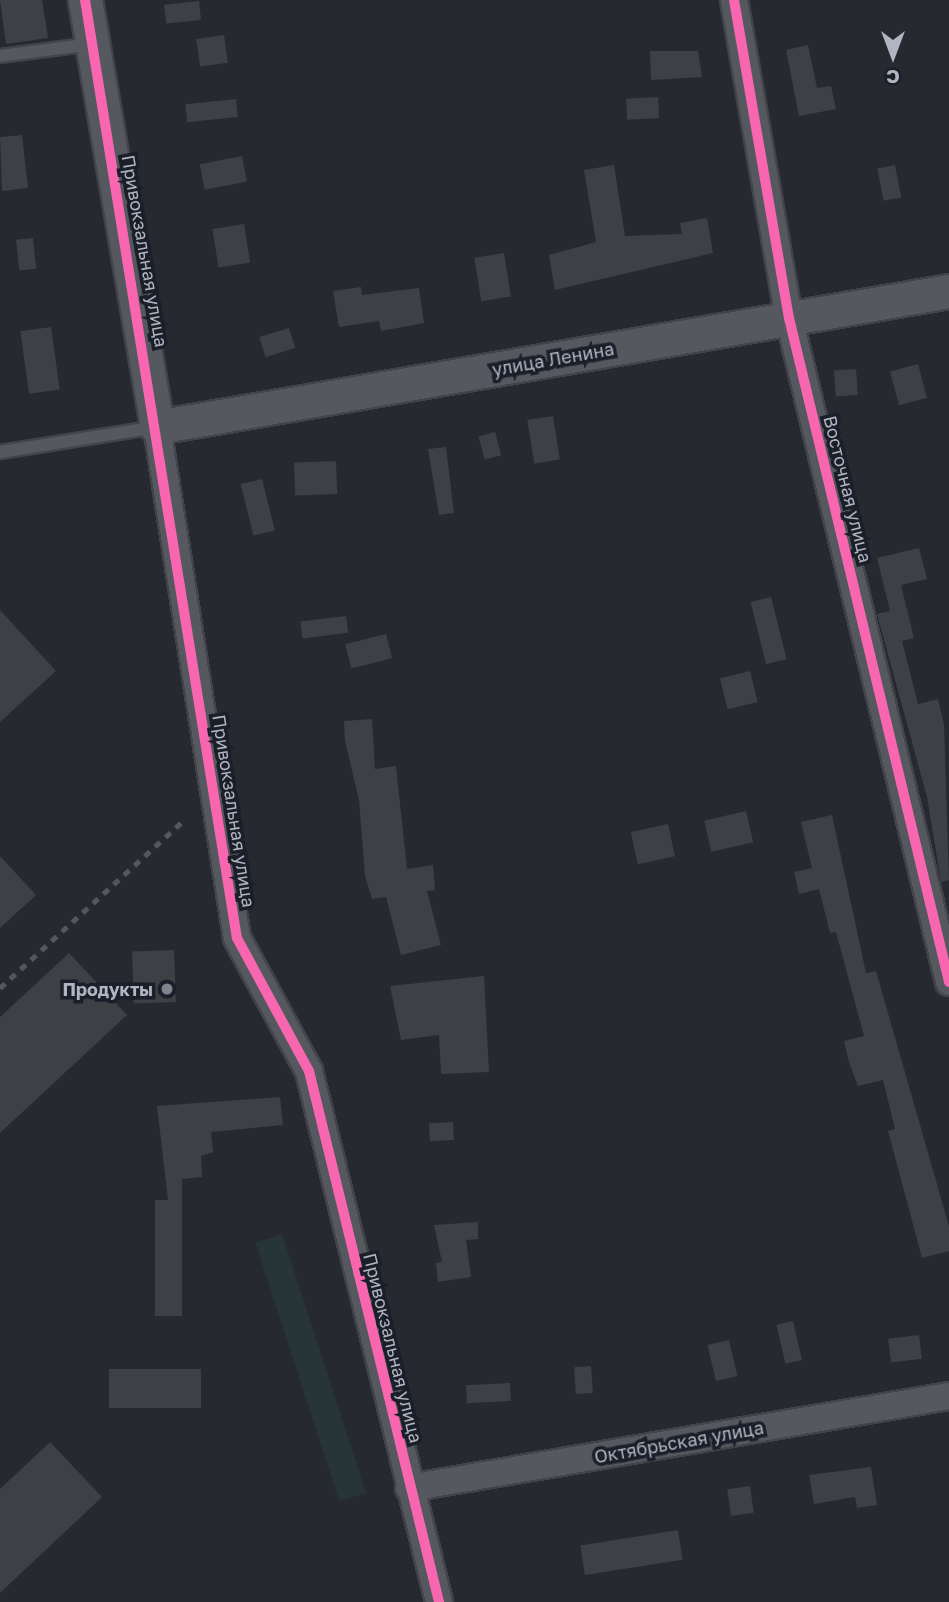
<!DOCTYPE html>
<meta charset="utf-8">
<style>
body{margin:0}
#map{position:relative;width:949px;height:1602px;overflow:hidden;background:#262930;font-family:"Golos Text",sans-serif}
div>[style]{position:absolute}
.green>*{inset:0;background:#283538;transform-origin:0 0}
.building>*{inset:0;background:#3d4045;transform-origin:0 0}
.roads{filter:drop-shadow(2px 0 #424449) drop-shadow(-2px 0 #424449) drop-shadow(0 2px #424449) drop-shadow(0 -2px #424449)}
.service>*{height:12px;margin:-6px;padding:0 6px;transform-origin:6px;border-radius:6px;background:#55585f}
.minor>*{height:26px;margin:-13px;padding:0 13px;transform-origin:13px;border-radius:13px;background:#55585f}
.tertiary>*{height:33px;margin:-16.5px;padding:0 16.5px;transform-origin:16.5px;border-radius:16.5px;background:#55585f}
.rail>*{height:5px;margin-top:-2.5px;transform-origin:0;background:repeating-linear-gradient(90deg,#55575c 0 7px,transparent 0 14px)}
.cycleway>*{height:10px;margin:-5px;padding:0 5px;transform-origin:5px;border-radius:5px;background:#f766af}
.dots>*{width:19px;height:19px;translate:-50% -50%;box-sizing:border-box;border:4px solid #1b1f29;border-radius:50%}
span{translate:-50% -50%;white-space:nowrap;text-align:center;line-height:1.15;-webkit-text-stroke:7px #1b1f29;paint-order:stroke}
.street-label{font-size:18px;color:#b0b5c1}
.poi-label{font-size:18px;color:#b0b5c1;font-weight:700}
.right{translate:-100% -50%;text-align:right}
.north{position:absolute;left:858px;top:21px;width:70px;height:70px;-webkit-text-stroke:5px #1b1f29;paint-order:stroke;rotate:180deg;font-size:19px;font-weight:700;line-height:28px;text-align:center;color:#b0b5c1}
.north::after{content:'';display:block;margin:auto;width:24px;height:32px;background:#b0b5c1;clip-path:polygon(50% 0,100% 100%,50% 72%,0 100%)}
</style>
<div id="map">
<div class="green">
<div style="left:282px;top:1234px;width:272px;height:28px;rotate:72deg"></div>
</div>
<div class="building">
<div style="clip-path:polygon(0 0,42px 0,48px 38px,6px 44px)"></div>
<div style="left:199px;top:1px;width:19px;height:35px;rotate:84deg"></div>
<div style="left:224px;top:35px;width:28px;height:28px;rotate:82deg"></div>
<div style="clip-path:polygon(808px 45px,817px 88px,831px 86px,836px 109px,799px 116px,786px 50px)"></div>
<div style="clip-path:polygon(650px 51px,698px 51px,702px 77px,651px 80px)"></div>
<div style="left:658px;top:97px;width:21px;height:32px;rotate:87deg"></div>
<div style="left:236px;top:99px;width:18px;height:51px;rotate:84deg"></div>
<div style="clip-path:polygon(22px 135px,28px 188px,2px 191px,0 137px)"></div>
<div style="left:242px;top:156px;width:26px;height:43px;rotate:79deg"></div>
<div style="clip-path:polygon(614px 165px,625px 236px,682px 234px,680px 223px,707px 218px,713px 253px,555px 290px,549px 255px,596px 242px,584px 170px)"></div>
<div style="left:895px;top:165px;width:33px;height:18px;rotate:79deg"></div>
<div style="left:244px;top:224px;width:39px;height:32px;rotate:81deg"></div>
<div style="left:33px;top:238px;width:31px;height:17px;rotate:84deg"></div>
<div style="left:504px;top:253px;width:44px;height:30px;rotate:81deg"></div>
<div style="clip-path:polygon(361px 287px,362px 295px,419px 288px,424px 323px,381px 331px,379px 321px,339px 327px,333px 291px)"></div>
<div style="left:51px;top:327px;width:63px;height:31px;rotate:82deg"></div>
<div style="left:289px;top:328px;width:21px;height:31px;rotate:73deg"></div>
<div style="left:918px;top:364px;width:35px;height:29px;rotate:75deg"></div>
<div style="left:856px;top:369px;width:26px;height:22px;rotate:86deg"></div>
<div style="left:553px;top:416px;width:44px;height:26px;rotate:81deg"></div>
<div style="left:495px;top:432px;width:24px;height:17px;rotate:75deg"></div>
<div style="clip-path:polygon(446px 447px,454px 513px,439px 515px,428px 449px)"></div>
<div style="left:336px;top:461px;width:33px;height:42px;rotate:88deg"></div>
<div style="left:262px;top:479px;width:53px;height:22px;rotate:76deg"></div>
<div style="clip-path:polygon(919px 548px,927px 579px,901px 585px,914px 638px,902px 641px,918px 704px,938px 699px,944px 724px,949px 880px,941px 882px,927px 797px,877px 614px,890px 611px,877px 558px)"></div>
<div style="left:771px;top:597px;width:64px;height:21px;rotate:76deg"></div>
<div style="clip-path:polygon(0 610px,56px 671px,0 722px)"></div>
<div style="left:346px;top:616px;width:17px;height:46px;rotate:83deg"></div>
<div style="left:386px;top:634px;width:25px;height:42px;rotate:76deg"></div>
<div style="left:750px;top:671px;width:32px;height:31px;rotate:76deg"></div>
<div style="clip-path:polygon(372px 719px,375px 769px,396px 766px,407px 869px,433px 865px,435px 890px,427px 891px,441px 945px,401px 955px,386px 897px,372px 899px,365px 876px,359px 800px,345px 741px,344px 721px)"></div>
<div style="left:746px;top:811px;width:32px;height:43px;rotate:77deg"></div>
<div style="clip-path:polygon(832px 815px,866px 973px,876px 971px,949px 1226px,949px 1251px,922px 1258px,888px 1131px,895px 1129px,883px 1080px,858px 1086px,849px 1062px,844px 1041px,864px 1036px,836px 932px,830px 933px,819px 889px,799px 894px,794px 872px,812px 868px,801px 822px)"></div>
<div style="left:668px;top:824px;width:33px;height:38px;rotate:78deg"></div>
<div style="clip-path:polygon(0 856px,36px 895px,0 928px)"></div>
<div style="left:174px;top:950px;width:52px;height:42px;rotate:88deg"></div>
<div style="clip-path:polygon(69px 953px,127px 1015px,0 1133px,0 1017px)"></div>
<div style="clip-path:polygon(484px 976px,489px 1072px,441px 1074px,439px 1035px,401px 1040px,390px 986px)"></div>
<div style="clip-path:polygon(280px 1097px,283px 1125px,211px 1132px,213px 1152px,201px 1156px,202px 1177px,182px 1179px,182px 1316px,155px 1316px,155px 1200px,168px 1200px,157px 1106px)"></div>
<div style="left:453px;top:1122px;width:18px;height:24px;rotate:87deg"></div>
<div style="clip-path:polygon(478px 1222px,478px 1239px,466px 1240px,471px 1277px,438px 1282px,436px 1263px,442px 1262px,434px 1225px)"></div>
<div style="left:793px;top:1321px;width:40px;height:17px;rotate:77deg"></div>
<div style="left:919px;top:1335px;width:24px;height:31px;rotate:83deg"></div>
<div style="left:729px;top:1340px;width:37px;height:22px;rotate:77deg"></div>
<div style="left:591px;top:1366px;width:27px;height:17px;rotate:86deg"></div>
<div style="left:201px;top:1369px;width:39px;height:92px;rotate:90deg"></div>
<div style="left:510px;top:1383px;width:18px;height:44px;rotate:87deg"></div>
<div style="clip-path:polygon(50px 1442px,102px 1497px,0 1593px,0 1489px)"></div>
<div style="clip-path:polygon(871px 1467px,877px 1505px,857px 1508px,855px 1497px,814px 1504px,809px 1475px)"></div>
<div style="left:750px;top:1486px;width:27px;height:23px;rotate:82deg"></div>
<div style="left:678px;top:1530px;width:30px;height:99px;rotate:81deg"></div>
</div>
<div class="roads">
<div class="service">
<div style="left:0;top:56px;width:93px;rotate:-7.4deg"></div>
<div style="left:0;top:452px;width:158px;rotate:-9.1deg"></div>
</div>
<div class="minor">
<div style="left:734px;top:0;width:323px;rotate:80.2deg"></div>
<div style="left:789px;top:318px;width:683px;rotate:76.45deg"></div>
<div style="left:157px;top:427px;width:517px;rotate:81.1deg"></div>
<div style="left:237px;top:938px;width:151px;rotate:61.6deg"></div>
<div style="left:309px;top:1071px;width:547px;rotate:76.24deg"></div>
<div style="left:409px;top:1488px;width:548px;rotate:-9.67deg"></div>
</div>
<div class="tertiary">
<div style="left:85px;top:0;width:433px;rotate:80.4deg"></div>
<div style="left:157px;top:427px;width:804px;rotate:-9.74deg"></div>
</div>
</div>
<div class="rail">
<div style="left:0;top:988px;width:245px;rotate:-42.4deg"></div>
</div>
<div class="cycleway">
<div style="left:85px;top:0;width:950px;rotate:80.8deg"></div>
<div style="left:237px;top:938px;width:151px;rotate:61.6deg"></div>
<div style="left:309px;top:1071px;width:547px;rotate:76.24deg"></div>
<div style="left:734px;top:0;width:323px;rotate:80.2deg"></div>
<div style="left:789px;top:318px;width:683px;rotate:76.45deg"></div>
</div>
<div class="dots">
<div style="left:167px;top:989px;background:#80848e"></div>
</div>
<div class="street-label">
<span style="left:145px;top:251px;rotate:80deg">Привокзальная улица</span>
<span style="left:553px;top:359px;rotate:-10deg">улица Ленина</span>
<span style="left:848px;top:489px;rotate:76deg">Восточная улица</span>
<span style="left:234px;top:811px;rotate:81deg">Привокзальная улица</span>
<span style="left:393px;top:1348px;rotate:76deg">Привокзальная улица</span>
<span style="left:679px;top:1442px;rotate:-10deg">Октябрьская улица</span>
</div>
<div class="poi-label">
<span class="right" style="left:153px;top:989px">Продукты</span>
</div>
<div class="north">С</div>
</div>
